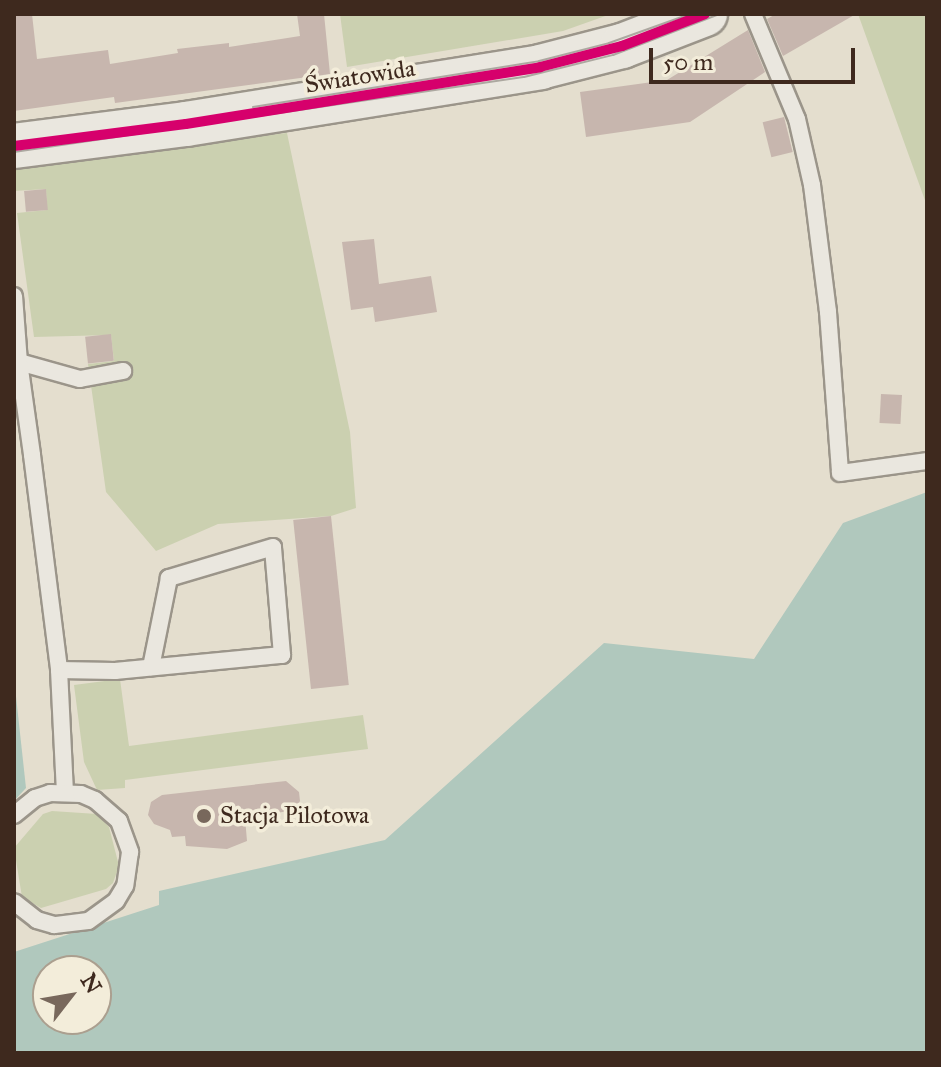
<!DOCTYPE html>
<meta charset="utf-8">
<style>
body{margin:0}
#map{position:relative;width:941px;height:1067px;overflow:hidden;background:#e4dece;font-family:"IM FELL Great Primer",serif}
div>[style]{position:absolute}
.green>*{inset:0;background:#cbd0b0}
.water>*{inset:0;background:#b0c8bd}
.building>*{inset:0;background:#c7b6ae;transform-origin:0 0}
.roads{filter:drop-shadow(2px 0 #9b958a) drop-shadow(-2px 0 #9b958a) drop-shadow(0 2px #9b958a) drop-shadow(0 -2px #9b958a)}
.lane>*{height:16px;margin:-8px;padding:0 8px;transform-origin:8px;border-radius:8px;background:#eae7df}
.secondary>*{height:44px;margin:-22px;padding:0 22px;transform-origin:22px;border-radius:22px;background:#eae7df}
.tram>*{height:2px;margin:-1px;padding:0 1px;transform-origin:1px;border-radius:1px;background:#aca8a0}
.cycleway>*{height:10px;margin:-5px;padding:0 5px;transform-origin:5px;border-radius:5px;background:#d6006c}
.dots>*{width:22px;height:22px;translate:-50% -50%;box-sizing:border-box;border:4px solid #f3edda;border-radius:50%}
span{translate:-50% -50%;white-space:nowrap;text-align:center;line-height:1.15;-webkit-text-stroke:7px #f3edda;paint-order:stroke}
.street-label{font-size:24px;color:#3e291e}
.poi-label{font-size:24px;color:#3e291e}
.left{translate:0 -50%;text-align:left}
.frame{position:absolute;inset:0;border:16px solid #3e291e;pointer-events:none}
.north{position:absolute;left:32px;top:955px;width:80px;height:80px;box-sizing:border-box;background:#f3edda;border:2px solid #ab9f8f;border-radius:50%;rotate:59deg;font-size:22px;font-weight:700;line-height:32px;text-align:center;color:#3e291e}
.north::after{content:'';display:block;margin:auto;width:28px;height:36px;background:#78685c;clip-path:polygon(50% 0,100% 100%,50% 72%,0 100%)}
.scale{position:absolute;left:649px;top:48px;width:206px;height:36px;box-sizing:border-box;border:4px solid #3e291e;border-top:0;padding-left:10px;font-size:24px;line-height:28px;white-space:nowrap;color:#3e291e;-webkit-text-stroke:6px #f3edda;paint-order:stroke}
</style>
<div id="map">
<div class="green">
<div style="clip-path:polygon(340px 14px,611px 14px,563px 31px,347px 67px)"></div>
<div style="clip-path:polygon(858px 14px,927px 14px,927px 206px,922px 192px)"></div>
<div style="clip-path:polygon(287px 133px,350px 432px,356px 508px,331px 516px,218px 524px,156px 551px,106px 492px,88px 364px,114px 361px,111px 335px,34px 337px,17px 213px,47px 210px,46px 189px,14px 191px,14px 163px)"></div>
<div style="clip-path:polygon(120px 679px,129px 746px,363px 715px,368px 749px,125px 780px,125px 788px,97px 790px,84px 762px,74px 685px)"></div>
<div style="clip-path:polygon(52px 811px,97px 814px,109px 827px,119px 866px,113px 883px,106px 889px,41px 908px,22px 897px,14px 848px,43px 814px)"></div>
</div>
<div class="water">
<div style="clip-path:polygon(evenodd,927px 492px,927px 1053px,14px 1053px,14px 952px,159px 905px,159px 891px,385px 840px,604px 643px,754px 659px,843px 523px,927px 492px,48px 971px,96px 971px,96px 1019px,48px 1019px,48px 971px)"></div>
<div style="clip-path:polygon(14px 678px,26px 788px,14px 801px)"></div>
</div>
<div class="building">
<div style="clip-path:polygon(14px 14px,32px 14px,37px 59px,108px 50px,110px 64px,178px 53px,177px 49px,229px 43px,229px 47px,300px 36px,297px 14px,324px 14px,330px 74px,115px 103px,114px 97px,14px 111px)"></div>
<div style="clip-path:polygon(776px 14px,856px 14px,783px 56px,767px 19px)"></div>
<div style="clip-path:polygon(748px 30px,765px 72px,690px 122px,586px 137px,580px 92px,667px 80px)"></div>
<div style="left:784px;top:117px;width:36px;height:22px;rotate:76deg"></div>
<div style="left:46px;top:189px;width:21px;height:22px;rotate:85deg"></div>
<div style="clip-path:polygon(374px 239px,379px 284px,431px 276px,437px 312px,375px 322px,373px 307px,351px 310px,342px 242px)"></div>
<div style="left:111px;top:334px;width:27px;height:26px;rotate:84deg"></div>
<div style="left:881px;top:394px;width:21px;height:29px;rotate:3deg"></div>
<div style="left:331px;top:516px;width:170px;height:38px;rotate:84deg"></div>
<div style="clip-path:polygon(286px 781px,299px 792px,300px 801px,295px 810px,245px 818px,247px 841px,227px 849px,186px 846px,185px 836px,172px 837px,170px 830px,154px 824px,148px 815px,151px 802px,162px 795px)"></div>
</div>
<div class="roads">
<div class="lane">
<div style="left:753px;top:14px;width:114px;rotate:67.3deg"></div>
<div style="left:797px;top:119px;width:68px;rotate:77.2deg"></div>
<div style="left:812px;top:185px;width:128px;rotate:82.8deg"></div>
<div style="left:828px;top:312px;width:161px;rotate:85.7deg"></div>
<div style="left:840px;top:473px;width:88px;rotate:-7.9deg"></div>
<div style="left:14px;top:296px;width:66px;rotate:85.7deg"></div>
<div style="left:19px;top:362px;width:63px;rotate:15.6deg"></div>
<div style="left:80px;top:379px;width:44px;rotate:-10.5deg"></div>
<div style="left:14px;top:362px;width:5px"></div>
<div style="left:19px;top:362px;width:94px;rotate:82deg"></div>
<div style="left:32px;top:455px;width:217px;rotate:82.8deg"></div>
<div style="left:59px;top:670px;width:122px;rotate:87.2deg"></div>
<div style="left:59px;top:670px;width:56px;rotate:1deg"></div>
<div style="left:115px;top:671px;width:168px;rotate:-5.5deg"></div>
<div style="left:282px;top:655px;width:108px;rotate:-94.8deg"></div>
<div style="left:273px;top:547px;width:109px;rotate:163.4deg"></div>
<div style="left:169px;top:578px;width:91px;rotate:101.4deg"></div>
<div style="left:14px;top:815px;width:27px;rotate:-39deg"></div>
<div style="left:35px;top:798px;width:16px;rotate:-18deg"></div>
<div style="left:50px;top:793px;width:31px;rotate:2deg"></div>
<div style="left:81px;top:794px;width:15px;rotate:23deg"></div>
<div style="left:95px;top:800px;width:32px;rotate:41deg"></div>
<div style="left:119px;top:821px;width:33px;rotate:70deg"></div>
<div style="left:130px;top:852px;width:34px;rotate:98deg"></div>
<div style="left:125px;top:886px;width:17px;rotate:121deg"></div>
<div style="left:116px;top:901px;width:34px;rotate:144deg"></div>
<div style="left:88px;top:921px;width:34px;rotate:173deg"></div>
<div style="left:54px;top:925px;width:18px;rotate:-164deg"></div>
<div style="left:37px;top:920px;width:29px;rotate:-142deg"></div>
</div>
<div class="secondary">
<div style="left:14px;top:146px;width:173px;rotate:-7.3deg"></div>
<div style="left:186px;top:124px;width:359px;rotate:-9.1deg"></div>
<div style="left:540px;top:67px;width:85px;rotate:-14.4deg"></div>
<div style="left:622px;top:46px;width:89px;rotate:-21.1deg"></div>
</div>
</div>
<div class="tram">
<div style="left:253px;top:107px;width:290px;rotate:-9.1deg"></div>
<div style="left:539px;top:61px;width:72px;rotate:-14.4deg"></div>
<div style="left:609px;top:43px;width:86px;rotate:-19.7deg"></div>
<div style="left:14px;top:152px;width:515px;rotate:-8.37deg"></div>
<div style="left:524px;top:77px;width:92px;rotate:-13.9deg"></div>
<div style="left:613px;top:55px;width:114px;rotate:-21.1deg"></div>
</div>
<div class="cycleway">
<div style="left:14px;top:146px;width:173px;rotate:-7.3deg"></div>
<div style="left:186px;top:124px;width:359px;rotate:-9.1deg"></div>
<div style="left:540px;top:67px;width:85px;rotate:-14.4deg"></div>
<div style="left:622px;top:46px;width:89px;rotate:-21.1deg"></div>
</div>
<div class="dots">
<div style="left:204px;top:816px;background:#78685c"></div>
</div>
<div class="street-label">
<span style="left:360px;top:77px;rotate:-9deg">Światowida</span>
</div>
<div class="poi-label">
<span class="left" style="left:220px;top:816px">Stacja Pilotowa</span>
</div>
<div class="frame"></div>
<div class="north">N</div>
<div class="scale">50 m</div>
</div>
